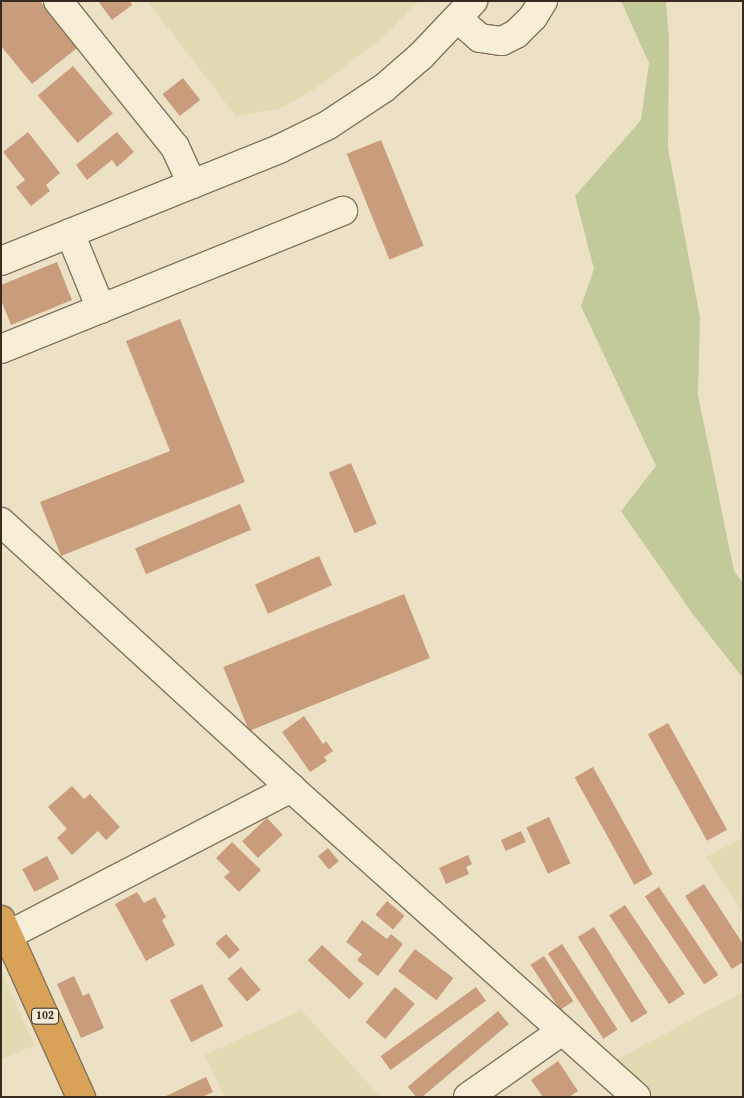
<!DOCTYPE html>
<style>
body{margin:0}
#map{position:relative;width:744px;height:1098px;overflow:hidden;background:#ece1c5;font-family:"Source Serif 4",serif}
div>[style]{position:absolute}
.farmland>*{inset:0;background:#e1dbb3}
.green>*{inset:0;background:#c3ca99}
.building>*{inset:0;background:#c99d7c;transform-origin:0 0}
.roads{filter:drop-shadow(1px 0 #86735c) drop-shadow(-1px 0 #86735c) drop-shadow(0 1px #86735c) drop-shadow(0 -1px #86735c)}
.minor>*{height:28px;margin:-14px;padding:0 14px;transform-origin:14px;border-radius:14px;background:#f7eed8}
.highway>*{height:28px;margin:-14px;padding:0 14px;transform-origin:14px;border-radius:14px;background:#d8a259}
span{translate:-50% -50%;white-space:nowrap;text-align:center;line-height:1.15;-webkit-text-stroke:5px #f4ebd4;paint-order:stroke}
.shield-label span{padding:1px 4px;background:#f4ebd4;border:1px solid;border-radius:4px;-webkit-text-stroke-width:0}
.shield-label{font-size:11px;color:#372b1f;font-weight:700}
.frame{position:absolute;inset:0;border:2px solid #372b1f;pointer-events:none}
</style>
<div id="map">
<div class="farmland">
<div style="clip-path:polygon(147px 1px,418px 1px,385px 36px,315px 89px,279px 109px,236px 116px)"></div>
<div style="clip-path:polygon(743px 838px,743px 914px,706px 857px)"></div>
<div style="clip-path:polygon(1px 971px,35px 1045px,1px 1059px)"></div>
<div style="clip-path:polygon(743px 992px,743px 1097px,653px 1097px,614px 1061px)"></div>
<div style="clip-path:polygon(302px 1010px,302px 1011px,381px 1097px,225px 1097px,205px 1055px)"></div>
</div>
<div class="green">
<div style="clip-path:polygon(621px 1px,666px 1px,669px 40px,668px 148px,700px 317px,698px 395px,734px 571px,743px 583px,743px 678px,692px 613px,621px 511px,656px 466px,581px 306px,594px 269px,575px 196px,641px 120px,649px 63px)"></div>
</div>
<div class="building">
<div style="clip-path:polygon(5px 1px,40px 1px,77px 48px,32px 84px,1px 46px,1px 4px)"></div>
<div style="clip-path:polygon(98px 1px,130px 1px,132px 5px,112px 20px)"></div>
<div style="left:73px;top:66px;width:62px;height:46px;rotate:50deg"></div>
<div style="left:183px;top:78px;width:28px;height:26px;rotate:52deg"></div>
<div style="clip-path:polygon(28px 132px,60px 173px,46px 185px,50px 191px,31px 206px,16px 187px,25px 180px,3px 152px)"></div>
<div style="clip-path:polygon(117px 132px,134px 152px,117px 167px,112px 160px,87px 180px,76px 165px)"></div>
<div style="left:381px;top:140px;width:114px;height:37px;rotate:68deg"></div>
<div style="clip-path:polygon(57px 262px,72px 300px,11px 325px,1px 300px,1px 285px)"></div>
<div style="clip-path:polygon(180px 319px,245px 482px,61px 556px,40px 502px,170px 451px,126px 341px)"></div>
<div style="left:351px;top:463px;width:66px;height:24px;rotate:67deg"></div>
<div style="left:240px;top:504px;width:28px;height:114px;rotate:67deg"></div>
<div style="left:319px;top:556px;width:32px;height:70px;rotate:66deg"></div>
<div style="left:404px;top:594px;width:69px;height:195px;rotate:68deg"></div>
<div style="clip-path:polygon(304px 716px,323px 744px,326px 741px,333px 751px,324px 757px,327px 761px,310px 772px,282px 732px)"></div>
<div style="left:668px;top:723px;width:122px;height:23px;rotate:61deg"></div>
<div style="left:593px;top:767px;width:123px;height:21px;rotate:61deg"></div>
<div style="clip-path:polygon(72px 786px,84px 799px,90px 794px,120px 827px,106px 840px,98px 831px,72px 855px,57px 838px,67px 829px,48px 807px)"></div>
<div style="left:549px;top:817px;width:51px;height:25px;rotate:65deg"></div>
<div style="left:267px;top:818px;width:23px;height:34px;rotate:47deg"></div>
<div style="left:521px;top:831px;width:12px;height:22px;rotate:66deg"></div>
<div style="clip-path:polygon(232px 842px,261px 870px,239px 892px,224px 877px,230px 872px,216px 858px)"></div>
<div style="left:328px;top:848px;width:17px;height:13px;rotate:50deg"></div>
<div style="clip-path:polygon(468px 855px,472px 864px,466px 867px,469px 874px,446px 884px,439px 868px)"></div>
<div style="left:47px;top:856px;width:26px;height:28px;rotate:62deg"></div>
<div style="clip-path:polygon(704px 884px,743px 944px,743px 962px,732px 969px,685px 896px)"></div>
<div style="left:659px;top:887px;width:106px;height:17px;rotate:56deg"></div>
<div style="clip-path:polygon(137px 892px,144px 903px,155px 897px,166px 917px,162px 920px,175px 945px,146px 961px,115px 904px)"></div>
<div style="left:387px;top:901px;width:23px;height:18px;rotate:40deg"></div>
<div style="left:625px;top:905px;width:107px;height:19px;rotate:56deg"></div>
<div style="clip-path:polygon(362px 920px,387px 939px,391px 934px,403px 944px,378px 976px,357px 960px,362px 954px,346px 942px)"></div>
<div style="left:594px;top:927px;width:101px;height:19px;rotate:58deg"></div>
<div style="left:226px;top:934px;width:21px;height:14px;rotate:49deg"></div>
<div style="left:562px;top:944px;width:102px;height:17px;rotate:57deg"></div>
<div style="left:322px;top:945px;width:57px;height:21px;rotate:43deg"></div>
<div style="left:415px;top:949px;width:48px;height:28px;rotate:37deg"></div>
<div style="left:544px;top:956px;width:54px;height:16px;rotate:57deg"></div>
<div style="left:241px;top:967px;width:30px;height:18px;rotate:49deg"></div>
<div style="clip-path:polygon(74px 976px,83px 996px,89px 993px,104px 1028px,81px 1038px,57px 984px)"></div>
<div style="left:202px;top:984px;width:47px;height:36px;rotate:63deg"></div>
<div style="left:395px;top:987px;width:26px;height:46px;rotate:40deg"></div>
<div style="left:476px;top:987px;width:17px;height:118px;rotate:54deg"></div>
<div style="left:498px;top:1011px;width:17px;height:118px;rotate:50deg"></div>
<div style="clip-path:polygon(558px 1061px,578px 1091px,569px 1097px,543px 1097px,531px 1080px)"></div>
<div style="clip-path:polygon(206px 1077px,213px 1092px,202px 1097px,164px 1097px)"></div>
</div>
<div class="roads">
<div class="minor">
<div style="left:58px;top:1px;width:187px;rotate:51.3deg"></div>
<div style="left:175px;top:147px;width:41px;rotate:65.3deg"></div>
<div style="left:458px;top:19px;width:29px;rotate:41deg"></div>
<div style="left:480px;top:38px;width:22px;rotate:8deg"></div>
<div style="left:502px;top:41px;width:16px;rotate:-27deg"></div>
<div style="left:516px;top:34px;width:24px;rotate:-45deg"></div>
<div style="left:533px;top:17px;width:19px;rotate:-58deg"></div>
<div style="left:70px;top:233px;width:82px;rotate:67.8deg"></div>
<div style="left:1px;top:261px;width:300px;rotate:-21.9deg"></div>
<div style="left:279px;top:149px;width:55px;rotate:-26.1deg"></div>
<div style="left:328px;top:125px;width:67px;rotate:-33.5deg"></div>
<div style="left:384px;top:88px;width:49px;rotate:-40.9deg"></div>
<div style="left:421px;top:56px;width:76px;rotate:-46.6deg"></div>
<div style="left:1px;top:349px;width:369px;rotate:-22deg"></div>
<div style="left:1px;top:522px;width:394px;rotate:42.5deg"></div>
<div style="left:291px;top:788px;width:463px;rotate:41.8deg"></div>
<div style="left:1px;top:939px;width:327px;rotate:-27.5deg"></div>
<div style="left:468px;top:1097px;width:115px;rotate:-35.1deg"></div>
</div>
<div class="highway">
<div style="left:1px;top:920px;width:194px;rotate:65.7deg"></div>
</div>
</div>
<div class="shield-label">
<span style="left:45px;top:1016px">102</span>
</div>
<div class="frame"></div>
</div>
